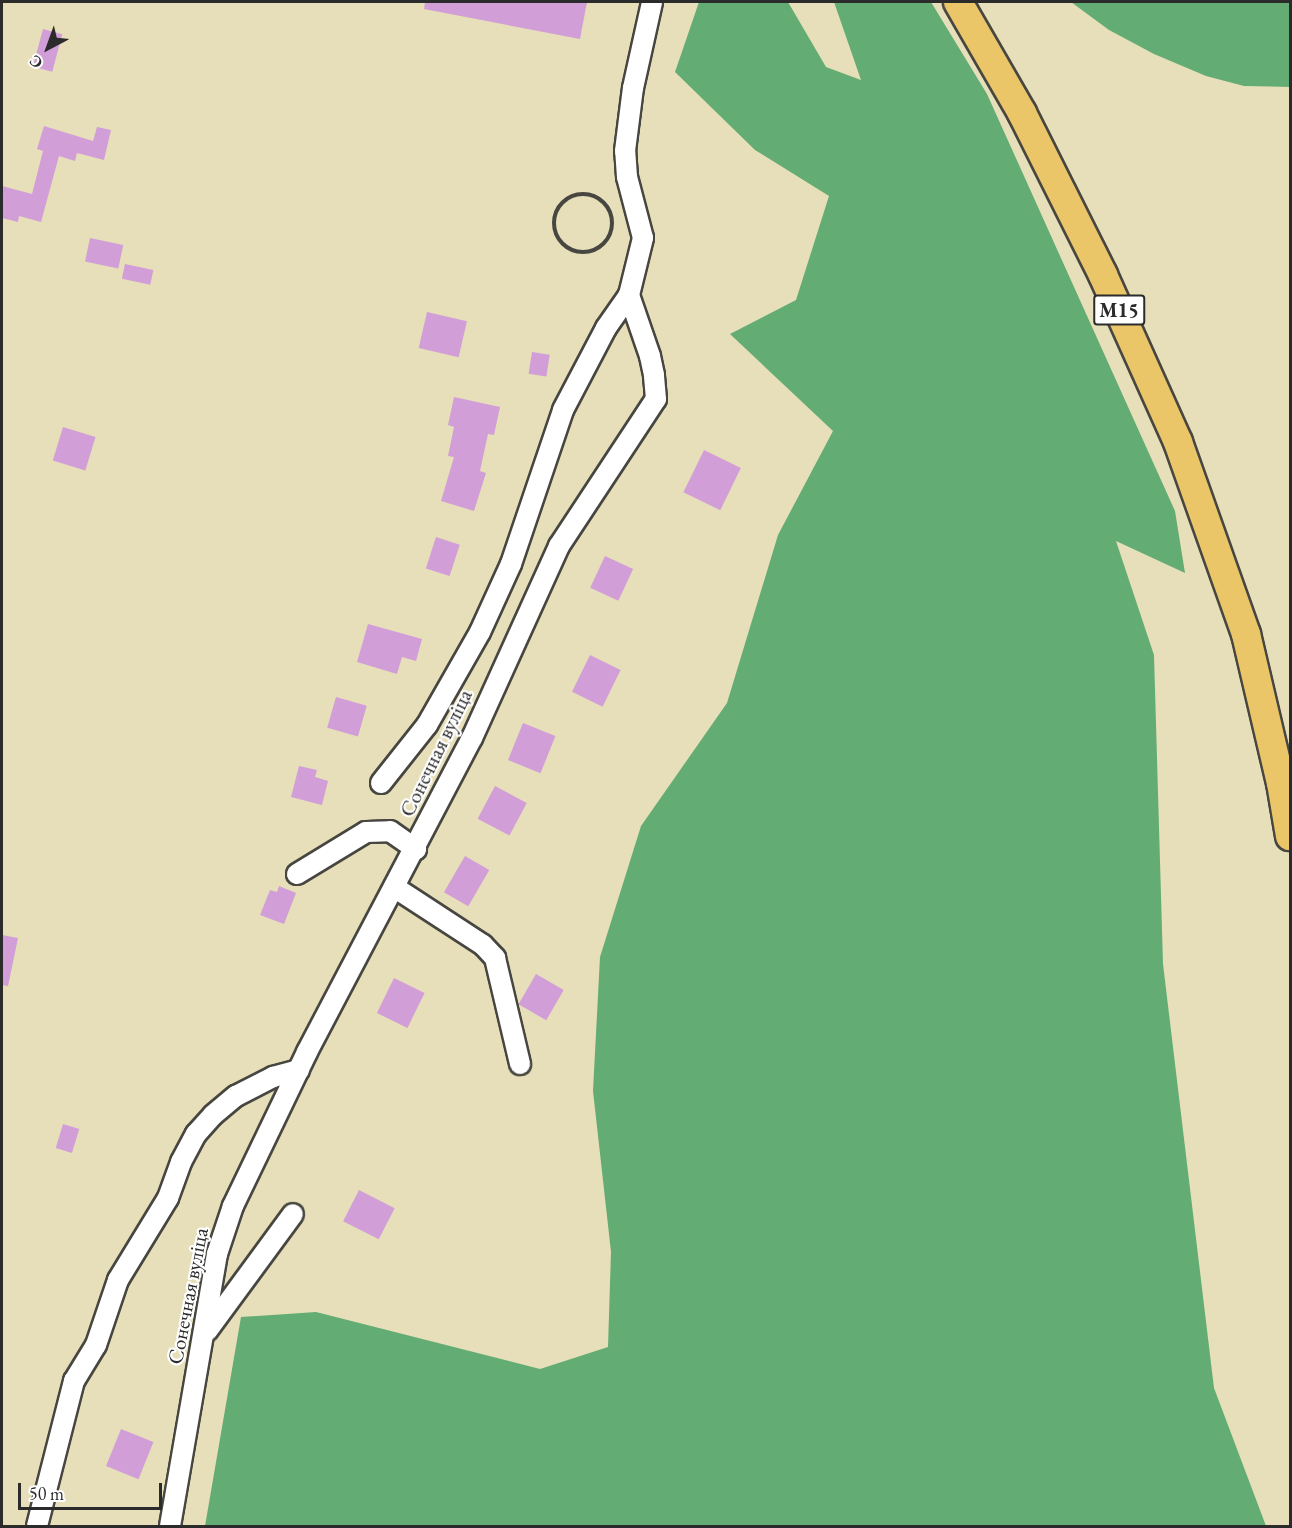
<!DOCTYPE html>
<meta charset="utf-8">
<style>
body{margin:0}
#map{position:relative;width:1292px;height:1528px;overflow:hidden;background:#e7dfb9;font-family:"EB Garamond",serif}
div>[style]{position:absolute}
.forest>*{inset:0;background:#63ac73}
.building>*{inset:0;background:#d19ed8;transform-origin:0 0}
.path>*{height:4px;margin-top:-2px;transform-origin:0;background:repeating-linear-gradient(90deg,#474640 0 4.5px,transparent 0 9px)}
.path>.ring{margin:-2px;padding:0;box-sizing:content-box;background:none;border:4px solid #474640;border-radius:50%}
.roads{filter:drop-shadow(2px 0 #474640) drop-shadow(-2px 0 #474640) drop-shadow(0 2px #474640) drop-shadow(0 -2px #474640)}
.minor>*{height:20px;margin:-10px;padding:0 10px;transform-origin:10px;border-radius:10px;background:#fff}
.highway>*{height:28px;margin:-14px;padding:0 14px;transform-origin:14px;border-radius:14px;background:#ebc669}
span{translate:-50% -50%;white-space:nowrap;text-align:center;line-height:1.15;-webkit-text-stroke:4.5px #fff;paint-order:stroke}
.shield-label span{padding:2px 4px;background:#fff;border:2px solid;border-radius:4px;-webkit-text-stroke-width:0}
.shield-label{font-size:20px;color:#2b2b2b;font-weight:700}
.street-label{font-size:21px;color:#2b2b2b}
.frame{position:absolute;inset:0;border:3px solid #2b2b2b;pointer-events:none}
.north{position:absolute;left:18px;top:18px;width:60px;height:60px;-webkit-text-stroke:4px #fff;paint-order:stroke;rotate:221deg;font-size:16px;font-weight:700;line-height:24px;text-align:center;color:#2b2b2b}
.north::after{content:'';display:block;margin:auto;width:21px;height:27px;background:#2b2b2b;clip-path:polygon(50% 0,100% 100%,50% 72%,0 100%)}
.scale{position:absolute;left:18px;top:1483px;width:144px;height:27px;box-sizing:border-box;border:3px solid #2b2b2b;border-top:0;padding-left:8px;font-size:18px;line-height:21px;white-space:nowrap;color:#2b2b2b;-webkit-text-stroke:4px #fff;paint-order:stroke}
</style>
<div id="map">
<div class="forest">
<div style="clip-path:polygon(699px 2px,788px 2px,826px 67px,861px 80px,834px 2px,931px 2px,987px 94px,1175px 511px,1185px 573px,1116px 541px,1154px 655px,1163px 964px,1214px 1388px,1266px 1526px,205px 1526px,241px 1317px,316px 1312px,540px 1369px,608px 1347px,611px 1252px,593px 1091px,600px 957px,641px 826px,727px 703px,778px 535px,833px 431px,730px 334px,796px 300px,829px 196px,755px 150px,675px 72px)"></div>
<div style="clip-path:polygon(1071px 2px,1290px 2px,1290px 87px,1244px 86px,1206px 76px,1154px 54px,1109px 30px)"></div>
</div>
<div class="building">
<div style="clip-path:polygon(425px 2px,587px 2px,580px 39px,424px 9px)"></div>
<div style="left:43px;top:29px;width:20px;height:39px;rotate:15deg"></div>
<div style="clip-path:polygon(44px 126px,93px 141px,97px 127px,111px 130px,104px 160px,77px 153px,75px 161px,59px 156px,41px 222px,19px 216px,18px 222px,2px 218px,2px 186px,32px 194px,43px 151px,37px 149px)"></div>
<div style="left:90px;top:238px;width:34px;height:24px;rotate:12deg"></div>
<div style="left:125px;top:264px;width:29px;height:15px;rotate:12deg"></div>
<div style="left:427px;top:312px;width:41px;height:37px;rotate:13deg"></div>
<div style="left:532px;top:352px;width:18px;height:22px;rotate:9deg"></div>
<div style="clip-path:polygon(454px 397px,500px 407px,494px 435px,488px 434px,480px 471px,486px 473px,474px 511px,441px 501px,454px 457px,448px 456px,454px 427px,448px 425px)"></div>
<div style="left:63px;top:427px;width:34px;height:35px;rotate:17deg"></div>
<div style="left:704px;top:450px;width:41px;height:47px;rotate:26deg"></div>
<div style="left:436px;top:537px;width:25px;height:33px;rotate:18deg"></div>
<div style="left:605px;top:556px;width:31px;height:35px;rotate:25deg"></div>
<div style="clip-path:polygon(368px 624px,422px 639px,416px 661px,402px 657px,397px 674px,357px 662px)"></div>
<div style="left:590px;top:655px;width:34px;height:41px;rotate:26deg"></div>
<div style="left:336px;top:697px;width:32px;height:32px;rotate:16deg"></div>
<div style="left:523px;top:723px;width:35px;height:40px;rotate:22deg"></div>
<div style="clip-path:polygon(299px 766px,317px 770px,315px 777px,328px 781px,322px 805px,291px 797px)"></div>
<div style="left:495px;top:786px;width:36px;height:37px;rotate:28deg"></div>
<div style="left:465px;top:856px;width:28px;height:42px;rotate:30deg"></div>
<div style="clip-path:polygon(279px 886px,296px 893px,284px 924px,260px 915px,270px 890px,277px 892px)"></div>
<div style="clip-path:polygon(2px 935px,18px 938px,8px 986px,2px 985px)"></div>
<div style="left:536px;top:974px;width:32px;height:35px;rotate:30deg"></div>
<div style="left:394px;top:978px;width:34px;height:39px;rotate:26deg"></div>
<div style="left:63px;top:1124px;width:17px;height:25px;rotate:17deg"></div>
<div style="left:359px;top:1190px;width:40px;height:35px;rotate:27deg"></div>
<div style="left:121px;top:1429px;width:35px;height:40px;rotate:22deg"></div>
</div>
<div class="path">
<div class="ring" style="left:554px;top:194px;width:54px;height:54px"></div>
</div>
<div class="roads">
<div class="minor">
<div style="left:381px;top:783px;width:74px;rotate:-51.6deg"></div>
<div style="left:427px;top:725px;width:107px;rotate:-60.3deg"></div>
<div style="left:480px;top:632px;width:75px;rotate:-65.5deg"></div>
<div style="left:511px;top:564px;width:163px;rotate:-71.3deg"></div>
<div style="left:563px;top:410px;width:93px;rotate:-62.3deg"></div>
<div style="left:606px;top:328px;width:40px;rotate:-55.1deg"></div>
<div style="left:297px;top:874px;width:81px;rotate:-31.3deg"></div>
<div style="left:366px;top:832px;width:24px;rotate:-2deg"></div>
<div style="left:390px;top:831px;width:32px;rotate:35deg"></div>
<div style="left:394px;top:887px;width:106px;rotate:33.1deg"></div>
<div style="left:483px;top:945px;width:18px;rotate:47deg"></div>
<div style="left:495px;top:958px;width:109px;rotate:76.7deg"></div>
<div style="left:207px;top:1331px;width:145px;rotate:-53.7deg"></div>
<div style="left:37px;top:1526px;width:150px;rotate:-75.7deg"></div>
<div style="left:74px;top:1381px;width:42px;rotate:-58.6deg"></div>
<div style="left:96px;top:1345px;width:69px;rotate:-71.3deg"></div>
<div style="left:118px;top:1280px;width:96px;rotate:-58.6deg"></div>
<div style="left:168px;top:1198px;width:38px;rotate:-70deg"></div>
<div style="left:181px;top:1162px;width:32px;rotate:-62deg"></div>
<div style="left:196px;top:1134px;width:25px;rotate:-48deg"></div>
<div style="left:213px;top:1115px;width:30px;rotate:-40deg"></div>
<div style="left:236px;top:1096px;width:42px;rotate:-27.2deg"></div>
<div style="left:273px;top:1077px;width:27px;rotate:-15deg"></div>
<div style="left:170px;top:1526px;width:276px;rotate:-80.2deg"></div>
<div style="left:217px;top:1254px;width:51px;rotate:-71.6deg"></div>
<div style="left:233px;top:1206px;width:171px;rotate:-64.3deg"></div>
<div style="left:307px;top:1052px;width:355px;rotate:-62.3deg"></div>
<div style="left:472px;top:738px;width:211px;rotate:-65.6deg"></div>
<div style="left:559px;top:546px;width:176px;rotate:-56.6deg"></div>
<div style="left:656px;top:399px;width:24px;rotate:-95deg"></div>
<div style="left:654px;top:375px;width:19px;rotate:-102deg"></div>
<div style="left:650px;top:356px;width:65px;rotate:-109deg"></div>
<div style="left:629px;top:295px;width:59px;rotate:-76.2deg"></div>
<div style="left:643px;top:238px;width:63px;rotate:-104.7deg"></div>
<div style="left:627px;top:177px;width:26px;rotate:-94deg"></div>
<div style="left:625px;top:151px;width:64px;rotate:-82.8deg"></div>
<div style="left:633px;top:88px;width:88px;rotate:-77.5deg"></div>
</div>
<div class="highway">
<div style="left:958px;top:2px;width:128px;rotate:60deg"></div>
<div style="left:1022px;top:113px;width:181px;rotate:63.4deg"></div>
<div style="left:1103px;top:275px;width:183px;rotate:65.8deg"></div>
<div style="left:1178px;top:442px;width:204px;rotate:70.5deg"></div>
<div style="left:1246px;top:634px;width:153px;rotate:76.8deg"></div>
<div style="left:1281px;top:783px;width:54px;rotate:80.4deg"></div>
</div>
</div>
<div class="shield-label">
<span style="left:1119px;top:310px">М15</span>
</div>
<div class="street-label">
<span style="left:436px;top:753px;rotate:-64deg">Сонечная вуліца</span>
<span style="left:188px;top:1296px;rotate:-79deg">Сонечная вуліца</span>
</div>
<div class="frame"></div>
<div class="north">С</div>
<div class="scale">50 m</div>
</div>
